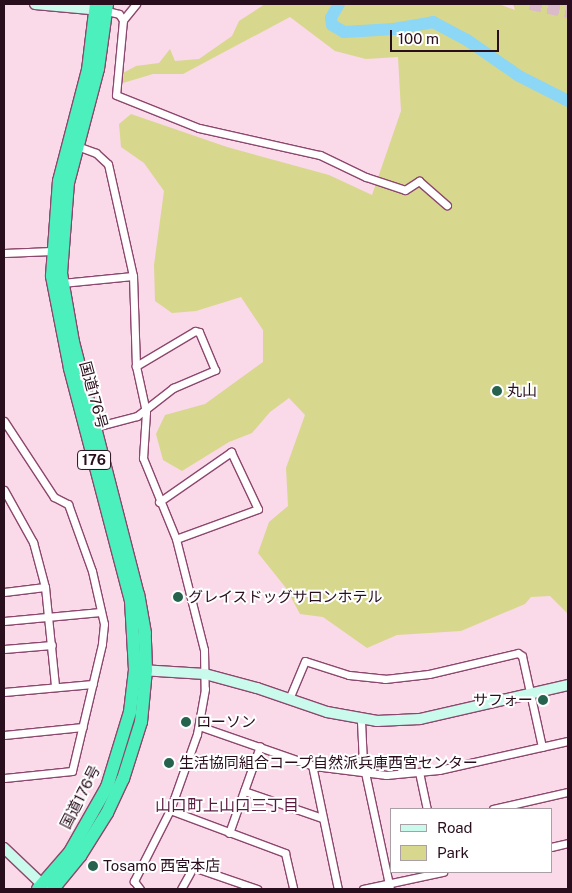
<!DOCTYPE html>
<meta charset="utf-8">
<style>
body{margin:0}
#map{position:relative;width:572px;height:893px;overflow:hidden;background:#fad9e9;font-family:"Public Sans","Noto Sans JP",sans-serif}
div>[style]{position:absolute}
.green>*{inset:0;background:#d8d78e}
.river>*{height:12px;margin:-6px;padding:0 6px;transform-origin:6px;border-radius:6px;background:#8cd6f6}
.highway-tunnel>*{height:12px;margin-top:-6px;transform-origin:0;background:repeating-linear-gradient(90deg,#dbbbca 0 12px,transparent 0 18px)}
.roads{filter:drop-shadow(1px 0 #8c476d) drop-shadow(-1px 0 #8c476d) drop-shadow(0 1px #8c476d) drop-shadow(0 -1px #8c476d)}
.street>*{height:7px;margin:-3.5px;padding:0 3.5px;transform-origin:3.5px;border-radius:3.5px;background:#fff}
.secondary>*{height:10px;margin:-5px;padding:0 5px;transform-origin:5px;border-radius:5px;background:#c9faeb}
.highway>*{height:12px;margin:-6px;padding:0 6px;transform-origin:6px;border-radius:6px;background:#4cf0bc}
.dots>*{width:14px;height:14px;translate:-50% -50%;box-sizing:border-box;border:2px solid #fff;border-radius:50%}
span{translate:-50% -50%;white-space:nowrap;text-align:center;line-height:1.15;-webkit-text-stroke:4px #fff;paint-order:stroke}
.shield-label span{padding:1px 4px;background:#fff;border:1px solid;border-radius:4px;-webkit-text-stroke-width:0}
.shield-label{font-size:14px;color:#290e1d;font-weight:700}
.poi-label{font-size:15px;color:#290e1d}
.left{translate:0 -50%;text-align:left}
.right{translate:-100% -50%;text-align:right}
.street-label{font-size:15px;color:#290e1d}
.neighbourhood-label{font-size:16px;color:#5a1a40}
.frame{position:absolute;inset:0;border:5px solid #290e1d;pointer-events:none}
.legend{position:absolute;left:390px;top:808px;width:162px;height:65px;box-sizing:border-box;background:#fff;border:1px solid #a99fa5;margin:0;padding:6px 9px;list-style:none;font-size:15px;color:#290e1d}
.legend li{display:flex;align-items:center;gap:10px;height:25px}
.legend b{width:25px;border:1px solid #a99fa5}
.scale{position:absolute;left:390px;top:30px;width:109px;height:22px;box-sizing:border-box;border:2px solid #290e1d;border-top:0;padding-left:6px;font-size:15px;line-height:18px;white-space:nowrap;color:#290e1d;-webkit-text-stroke:4px #fff;paint-order:stroke}
</style>
<div id="map">
<div class="green">
<div style="clip-path:polygon(265px 4px,499px 4px,515px 10px,513px 4px,568px 4px,568px 614px,550px 596px,531px 597px,525px 604px,461px 631px,397px 635px,367px 648px,323px 617px,300px 614px,286px 588px,258px 553px,269px 522px,288px 506px,286px 468px,305px 415px,289px 398px,270px 412px,252px 433px,229px 442px,182px 471px,163px 460px,156px 434px,165px 415px,205px 404px,263px 362px,263px 330px,241px 297px,196px 311px,172px 313px,155px 301px,154px 265px,164px 191px,144px 163px,121px 147px,119px 124px,131px 114px,227px 147px,329px 175px,372px 195px,401px 111px,398px 57px,366px 59px,335px 51px,290px 17px,183px 74px,153px 74px,123px 83px,123px 73px,136px 66px,159px 63px,170px 49px,175px 61px,199px 59px,232px 36px,239px 21px)"></div>
</div>
<div class="river">
<div style="left:339px;top:4px;width:16px;rotate:120deg"></div>
<div style="left:331px;top:18px;width:7px;rotate:82deg"></div>
<div style="left:332px;top:25px;width:14px;rotate:30deg"></div>
<div style="left:344px;top:32px;width:50px;rotate:-3.4deg"></div>
<div style="left:394px;top:29px;width:40px;rotate:-10deg"></div>
<div style="left:433px;top:22px;width:38px;rotate:28deg"></div>
<div style="left:467px;top:40px;width:63px;rotate:34.7deg"></div>
<div style="left:519px;top:76px;width:55px;rotate:27deg"></div>
</div>
<div class="highway-tunnel">
<div style="left:530px;top:4px;width:39px;rotate:12deg"></div>
</div>
<div class="roads">
<div class="street">
<div style="left:107px;top:11px;width:12px;rotate:14deg"></div>
<div style="left:119px;top:14px;width:7px;rotate:56deg"></div>
<div style="left:123px;top:20px;width:75px;rotate:95.3deg"></div>
<div style="left:116px;top:95px;width:89px;rotate:21.7deg"></div>
<div style="left:199px;top:128px;width:124px;rotate:12.6deg"></div>
<div style="left:320px;top:155px;width:51px;rotate:25.6deg"></div>
<div style="left:366px;top:177px;width:41px;rotate:18.4deg"></div>
<div style="left:405px;top:190px;width:17px;rotate:-33deg"></div>
<div style="left:419px;top:181px;width:37px;rotate:41deg"></div>
<div style="left:123px;top:20px;width:21px;rotate:-51deg"></div>
<div style="left:77px;top:146px;width:20px;rotate:20deg"></div>
<div style="left:96px;top:153px;width:16px;rotate:43deg"></div>
<div style="left:108px;top:164px;width:115px;rotate:77.4deg"></div>
<div style="left:133px;top:276px;width:90px;rotate:88.1deg"></div>
<div style="left:136px;top:366px;width:47px;rotate:77.7deg"></div>
<div style="left:146px;top:412px;width:46px;rotate:93.7deg"></div>
<div style="left:143px;top:458px;width:87px;rotate:67.8deg"></div>
<div style="left:176px;top:539px;width:114px;rotate:75.8deg"></div>
<div style="left:204px;top:650px;width:39px;rotate:89deg"></div>
<div style="left:205px;top:689px;width:46px;rotate:100.1deg"></div>
<div style="left:197px;top:734px;width:81px;rotate:109.6deg"></div>
<div style="left:170px;top:810px;width:80px;rotate:116.9deg"></div>
<div style="left:134px;top:881px;width:10px;rotate:53deg"></div>
<div style="left:4px;top:253px;width:48px;rotate:-2.4deg"></div>
<div style="left:62px;top:283px;width:71px;rotate:-5.6deg"></div>
<div style="left:4px;top:421px;width:91px;rotate:56.7deg"></div>
<div style="left:54px;top:497px;width:16px;rotate:27deg"></div>
<div style="left:68px;top:504px;width:71px;rotate:70.3deg"></div>
<div style="left:92px;top:571px;width:54px;rotate:77.2deg"></div>
<div style="left:104px;top:624px;width:20px;rotate:96deg"></div>
<div style="left:102px;top:644px;width:130px;rotate:103.3deg"></div>
<div style="left:72px;top:771px;width:68px;rotate:174.1deg"></div>
<div style="left:95px;top:427px;width:43px;rotate:-14.7deg"></div>
<div style="left:137px;top:416px;width:46px;rotate:-37.9deg"></div>
<div style="left:173px;top:388px;width:46px;rotate:-23.2deg"></div>
<div style="left:215px;top:370px;width:41px;rotate:-112.8deg"></div>
<div style="left:199px;top:332px;width:4px;rotate:-166deg"></div>
<div style="left:195px;top:331px;width:69px;rotate:149.3deg"></div>
<div style="left:4px;top:490px;width:60px;rotate:60.9deg"></div>
<div style="left:33px;top:542px;width:47px;rotate:75.1deg"></div>
<div style="left:45px;top:587px;width:100px;rotate:84.2deg"></div>
<div style="left:159px;top:502px;width:88px;rotate:-34.8deg"></div>
<div style="left:231px;top:452px;width:63px;rotate:64.7deg"></div>
<div style="left:258px;top:509px;width:87px;rotate:159.9deg"></div>
<div style="left:4px;top:592px;width:41px;rotate:-7deg"></div>
<div style="left:4px;top:621px;width:97px;rotate:-5.3deg"></div>
<div style="left:4px;top:649px;width:48px;rotate:-4.8deg"></div>
<div style="left:4px;top:692px;width:89px;rotate:-5.1deg"></div>
<div style="left:289px;top:699px;width:41px;rotate:-67.2deg"></div>
<div style="left:305px;top:661px;width:46px;rotate:17.7deg"></div>
<div style="left:349px;top:675px;width:36px;rotate:6deg"></div>
<div style="left:385px;top:679px;width:44px;rotate:-6.5deg"></div>
<div style="left:429px;top:674px;width:91px;rotate:-13.3deg"></div>
<div style="left:518px;top:653px;width:5px;rotate:37deg"></div>
<div style="left:522px;top:656px;width:93px;rotate:77.6deg"></div>
<div style="left:361px;top:721px;width:42px;rotate:87.3deg"></div>
<div style="left:363px;top:763px;width:129px;rotate:77.9deg"></div>
<div style="left:199px;top:726px;width:122px;rotate:19.2deg"></div>
<div style="left:314px;top:766px;width:73px;rotate:7.1deg"></div>
<div style="left:386px;top:775px;width:53px;rotate:-5.4deg"></div>
<div style="left:439px;top:770px;width:132px;rotate:-12.7deg"></div>
<div style="left:4px;top:735px;width:79px;rotate:-5.8deg"></div>
<div style="left:312px;top:765px;width:127px;rotate:78.2deg"></div>
<div style="left:419px;top:772px;width:38px;rotate:78deg"></div>
<div style="left:244px;top:791px;width:83px;rotate:19.1deg"></div>
<div style="left:493px;top:809px;width:77px;rotate:-12.8deg"></div>
<div style="left:170px;top:810px;width:123px;rotate:20.5deg"></div>
<div style="left:285px;top:853px;width:37px;rotate:77deg"></div>
<div style="left:229px;top:833px;width:92px;rotate:-70.4deg"></div>
<div style="left:551px;top:847px;width:17px;rotate:-13deg"></div>
<div style="left:181px;top:889px;width:25px;rotate:-61deg"></div>
<div style="left:193px;top:867px;width:68px;rotate:19deg"></div>
<div style="left:363px;top:889px;width:82px;rotate:-12deg"></div>
</div>
<div class="secondary">
<div style="left:35px;top:4px;width:66px;rotate:5.2deg"></div>
<div style="left:141px;top:670px;width:64px;rotate:3.6deg"></div>
<div style="left:205px;top:674px;width:54px;rotate:15.1deg"></div>
<div style="left:257px;top:688px;width:74px;rotate:18.9deg"></div>
<div style="left:327px;top:712px;width:51px;rotate:10.2deg"></div>
<div style="left:377px;top:721px;width:43px;rotate:-2.7deg"></div>
<div style="left:420px;top:719px;width:152px;rotate:-12.9deg"></div>
<div style="left:4px;top:848px;width:59px;rotate:43.6deg"></div>
</div>
<div class="highway">
<div style="left:38px;top:889px;width:49px;rotate:-49.1deg"></div>
<div style="left:70px;top:852px;width:75px;rotate:-60.4deg"></div>
<div style="left:107px;top:787px;width:78px;rotate:-73deg"></div>
<div style="left:130px;top:712px;width:42px;rotate:-83.2deg"></div>
<div style="left:135px;top:670px;width:69px;rotate:-93.3deg"></div>
<div style="left:131px;top:601px;width:241px;rotate:-104.7deg"></div>
<div style="left:70px;top:368px;width:94px;rotate:-101.1deg"></div>
<div style="left:52px;top:276px;width:95px;rotate:-85.8deg"></div>
<div style="left:59px;top:181px;width:115px;rotate:-75.4deg"></div>
<div style="left:88px;top:70px;width:66px;rotate:-83.1deg"></div>
<div style="left:53px;top:889px;width:43px;rotate:-50.7deg"></div>
<div style="left:80px;top:856px;width:51px;rotate:-57.9deg"></div>
<div style="left:107px;top:813px;width:38px;rotate:-65deg"></div>
<div style="left:123px;top:779px;width:60px;rotate:-72.5deg"></div>
<div style="left:141px;top:722px;width:52px;rotate:-84.5deg"></div>
<div style="left:146px;top:670px;width:37px;rotate:-92deg"></div>
<div style="left:145px;top:633px;width:39px;rotate:-100deg"></div>
<div style="left:138px;top:595px;width:261px;rotate:-104.4deg"></div>
<div style="left:73px;top:342px;width:70px;rotate:-99.9deg"></div>
<div style="left:61px;top:273px;width:90px;rotate:-85.6deg"></div>
<div style="left:68px;top:183px;width:118px;rotate:-75.3deg"></div>
<div style="left:98px;top:69px;width:66px;rotate:-82.1deg"></div>
</div>
</div>
<div class="dots">
<div style="left:497px;top:391px;background:#26634e"></div>
<div style="left:178px;top:597px;background:#26634e"></div>
<div style="left:543px;top:700px;background:#26634e"></div>
<div style="left:186px;top:722px;background:#26634e"></div>
<div style="left:169px;top:763px;background:#26634e"></div>
<div style="left:93px;top:866px;background:#26634e"></div>
</div>
<div class="shield-label">
<span style="left:94px;top:460px">176</span>
</div>
<div class="poi-label">
<span class="left" style="left:507px;top:391px">丸山</span>
<span class="left" style="left:188px;top:597px">グレイスドッグサロンホテル</span>
<span class="right" style="left:533px;top:700px">サフォー</span>
<span class="left" style="left:196px;top:722px">ローソン</span>
<span class="left" style="left:179px;top:763px">生活協同組合コープ自然派兵庫西宮センター</span>
<span class="left" style="left:103px;top:866px">Tosamo 西宮本店</span>
</div>
<div class="street-label">
<span style="left:94px;top:395px;rotate:75deg">国道176号</span>
<span style="left:80px;top:797px;rotate:-63deg">国道176号</span>
</div>
<div class="neighbourhood-label">
<span style="left:227px;top:806px">山口町上山口三丁目</span>
</div>
<div class="frame"></div>
<ul class="legend">
<li><b style="height:6px;background:#c9faeb"></b>Road</li>
<li><b style="height:14px;background:#d8d78e"></b>Park</li>
</ul>
<div class="scale">100 m</div>
</div>
